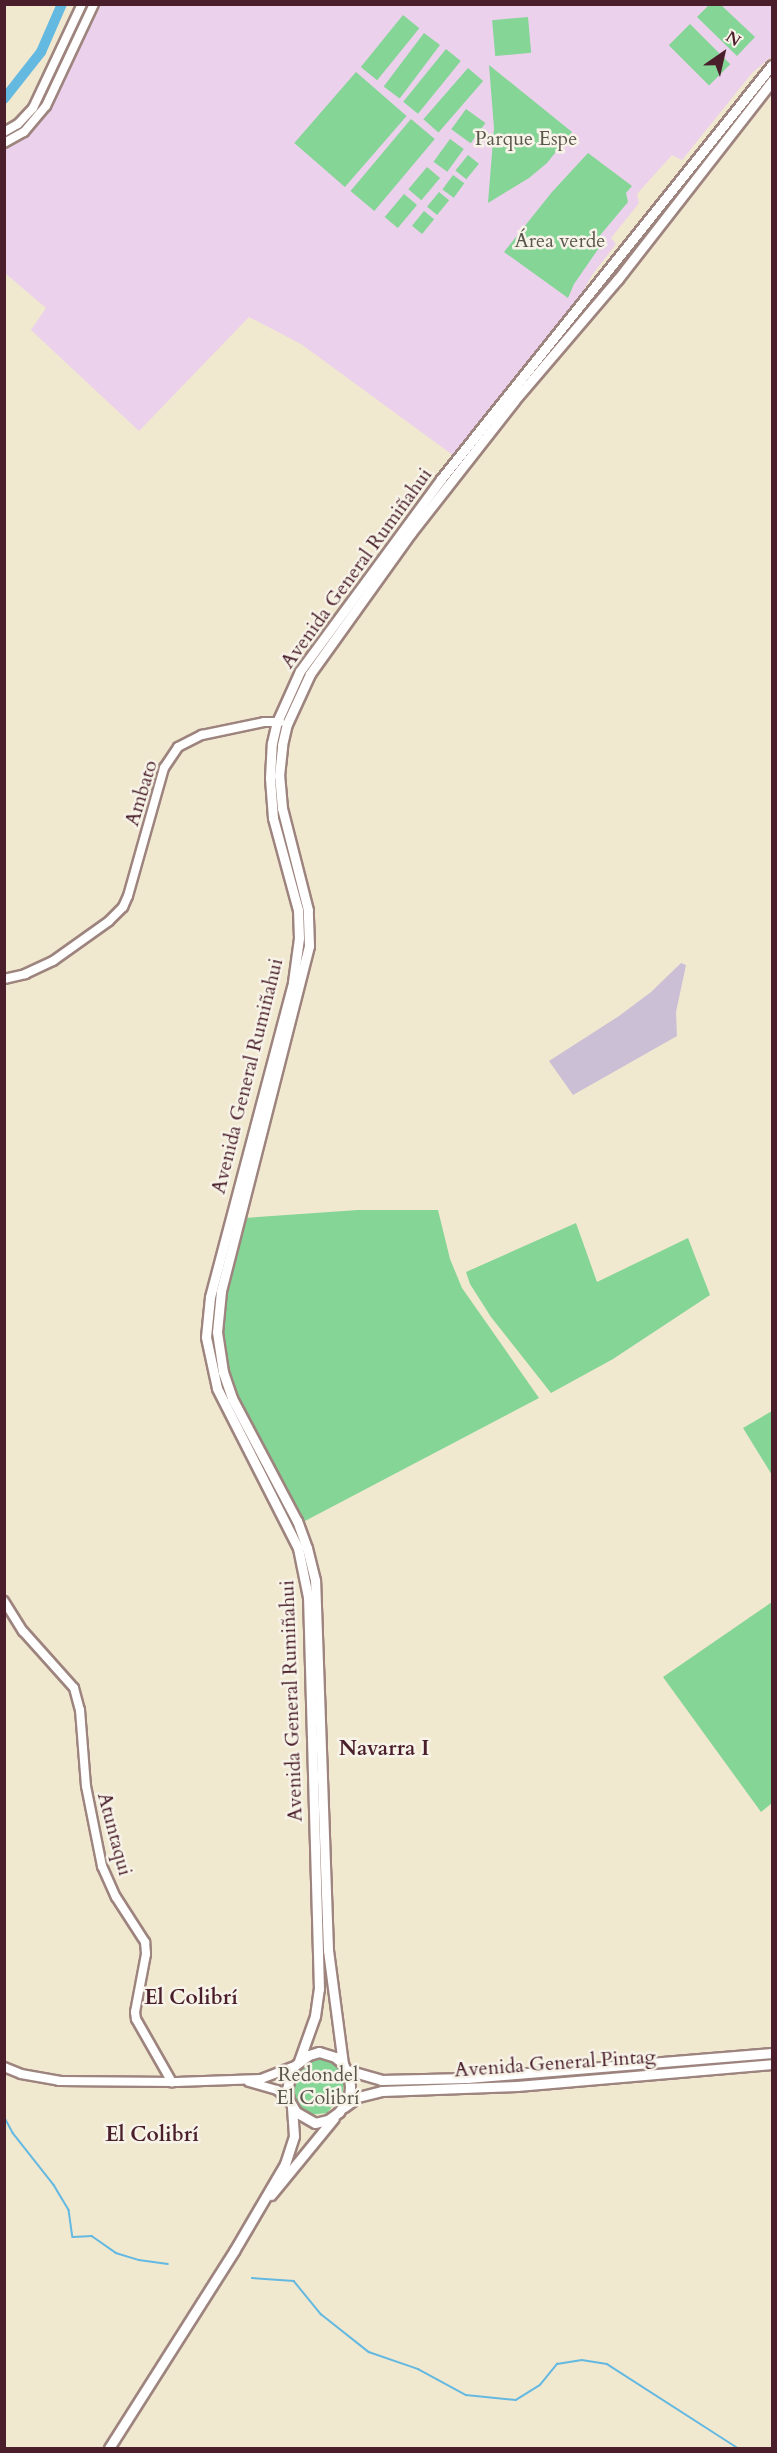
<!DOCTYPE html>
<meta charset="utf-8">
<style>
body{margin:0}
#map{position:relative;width:777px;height:2453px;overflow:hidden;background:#f1e8d0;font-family:Cardo,serif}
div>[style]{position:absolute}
.built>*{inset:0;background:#ebd1eb}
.industrial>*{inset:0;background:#cbbfd5}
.green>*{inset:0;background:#84d596;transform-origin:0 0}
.stream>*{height:1.5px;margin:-0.75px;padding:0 0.75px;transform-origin:0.75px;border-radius:0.75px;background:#64b9e1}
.river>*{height:10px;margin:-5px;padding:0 5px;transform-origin:5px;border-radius:5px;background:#64b9e1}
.roads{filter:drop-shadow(2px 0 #9e847e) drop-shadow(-2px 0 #9e847e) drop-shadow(0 2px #9e847e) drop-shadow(0 -2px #9e847e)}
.tertiary>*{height:8px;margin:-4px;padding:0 4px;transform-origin:4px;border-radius:4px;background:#fff}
.secondary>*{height:8px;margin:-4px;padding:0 4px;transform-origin:4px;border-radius:4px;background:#fff}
.trunk>*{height:9px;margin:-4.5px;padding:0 4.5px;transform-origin:4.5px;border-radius:4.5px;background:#fff}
span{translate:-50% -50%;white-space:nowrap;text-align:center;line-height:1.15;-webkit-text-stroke:5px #f7f3e8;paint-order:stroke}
.park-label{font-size:20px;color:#5b564b}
.street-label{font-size:20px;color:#4a1f2b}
.neighbourhood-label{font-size:21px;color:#4a1f2b;font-weight:700}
.frame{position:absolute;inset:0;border:6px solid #4a1f2b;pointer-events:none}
.north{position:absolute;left:693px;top:24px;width:60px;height:60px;-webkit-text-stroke:4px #f7f3e8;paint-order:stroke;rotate:34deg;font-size:16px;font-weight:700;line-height:24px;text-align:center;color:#4a1f2b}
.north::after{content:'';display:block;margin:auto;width:21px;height:27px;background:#4a1f2b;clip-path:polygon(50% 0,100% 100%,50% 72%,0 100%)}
</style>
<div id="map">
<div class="built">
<div style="clip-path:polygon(101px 5px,772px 5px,772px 56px,752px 73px,682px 160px,672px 155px,637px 194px,639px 203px,611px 238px,616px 244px,592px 275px,575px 306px,454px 456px,301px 344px,249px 317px,139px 431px,31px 330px,46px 308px,5px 273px,5px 149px,32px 130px,44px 116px)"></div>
</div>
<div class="industrial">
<div style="clip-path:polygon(681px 963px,686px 965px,676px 1012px,677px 1036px,573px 1095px,549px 1061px,619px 1016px,651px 992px)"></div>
</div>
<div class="green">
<div style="clip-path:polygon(709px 5px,721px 5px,755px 37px,737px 56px,697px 17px)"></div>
<div style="left:403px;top:15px;width:21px;height:67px;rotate:39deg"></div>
<div style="left:528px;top:17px;width:36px;height:36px;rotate:85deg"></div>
<div style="left:690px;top:24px;width:57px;height:30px;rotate:45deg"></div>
<div style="left:424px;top:33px;width:20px;height:67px;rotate:37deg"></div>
<div style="left:446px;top:49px;width:19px;height:68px;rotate:39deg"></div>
<div style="clip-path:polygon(489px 65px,572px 132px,547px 163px,529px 178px,488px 203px,494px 128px)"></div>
<div style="left:468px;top:68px;width:20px;height:68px;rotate:41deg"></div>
<div style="left:356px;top:72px;width:67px;height:94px;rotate:41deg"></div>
<div style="left:466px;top:109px;width:24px;height:25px;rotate:36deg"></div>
<div style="left:411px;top:119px;width:31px;height:94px;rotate:40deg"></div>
<div style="left:450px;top:139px;width:17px;height:28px;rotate:36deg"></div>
<div style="clip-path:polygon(588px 153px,632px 186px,626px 193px,628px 202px,597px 239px,601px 245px,574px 284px,568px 298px,504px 252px,552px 192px)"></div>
<div style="left:468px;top:155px;width:14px;height:20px;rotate:39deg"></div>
<div style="left:427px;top:167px;width:17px;height:29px;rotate:40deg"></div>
<div style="left:453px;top:175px;width:14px;height:18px;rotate:36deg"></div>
<div style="left:439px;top:192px;width:13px;height:19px;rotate:39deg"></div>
<div style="left:404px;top:194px;width:17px;height:30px;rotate:40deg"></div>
<div style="left:424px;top:211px;width:13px;height:19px;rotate:39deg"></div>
<div style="clip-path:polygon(358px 1210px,438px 1210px,450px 1259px,462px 1288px,539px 1398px,305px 1521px,253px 1429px,232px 1386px,225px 1360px,223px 1305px,245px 1218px)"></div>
<div style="clip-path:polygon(576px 1223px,597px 1282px,688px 1238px,710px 1295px,613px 1359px,551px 1393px,491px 1317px,470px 1284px,466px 1272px)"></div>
<div style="clip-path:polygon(772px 1411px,772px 1475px,743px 1428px)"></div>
<div style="clip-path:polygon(772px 1602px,772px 1803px,761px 1812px,663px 1677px)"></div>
<div style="clip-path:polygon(323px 2058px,332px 2060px,341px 2070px,345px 2080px,342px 2094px,327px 2113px,308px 2115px,299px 2108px,295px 2099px,294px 2077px,303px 2065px)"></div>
</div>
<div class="stream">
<div style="left:4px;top:2116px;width:19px;rotate:62deg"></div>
<div style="left:13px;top:2133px;width:66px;rotate:51.7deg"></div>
<div style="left:54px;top:2185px;width:29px;rotate:59deg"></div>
<div style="left:69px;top:2210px;width:27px;rotate:82deg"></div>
<div style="left:73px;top:2237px;width:19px;rotate:-3deg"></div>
<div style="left:92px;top:2236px;width:29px;rotate:35deg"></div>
<div style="left:116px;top:2253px;width:24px;rotate:17deg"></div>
<div style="left:139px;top:2260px;width:29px;rotate:8deg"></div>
<div style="left:252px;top:2278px;width:42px;rotate:4.1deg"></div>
<div style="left:294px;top:2281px;width:43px;rotate:50.7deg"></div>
<div style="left:321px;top:2314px;width:61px;rotate:38.4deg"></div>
<div style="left:369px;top:2352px;width:52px;rotate:19.1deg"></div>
<div style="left:418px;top:2369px;width:55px;rotate:28.4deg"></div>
<div style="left:466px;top:2395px;width:50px;rotate:5.7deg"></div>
<div style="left:516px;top:2400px;width:28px;rotate:-32deg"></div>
<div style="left:540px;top:2385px;width:27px;rotate:-51deg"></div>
<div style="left:557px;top:2364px;width:25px;rotate:-9deg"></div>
<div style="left:582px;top:2360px;width:25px;rotate:9deg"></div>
<div style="left:607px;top:2364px;width:156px;rotate:32.7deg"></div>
</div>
<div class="river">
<div style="left:4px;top:99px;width:60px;rotate:-51.8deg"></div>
<div style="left:41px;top:52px;width:52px;rotate:-66.4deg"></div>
</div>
<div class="roads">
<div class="tertiary">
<div style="left:4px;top:132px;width:16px;rotate:-30deg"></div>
<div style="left:18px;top:124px;width:22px;rotate:-47deg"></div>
<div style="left:33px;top:108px;width:115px;rotate:-64.8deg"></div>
<div style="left:4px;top:143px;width:23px;rotate:-29deg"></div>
<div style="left:24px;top:132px;width:34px;rotate:-50deg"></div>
<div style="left:46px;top:106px;width:113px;rotate:-64.8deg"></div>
<div style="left:4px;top:979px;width:22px;rotate:-13deg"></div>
<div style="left:25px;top:974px;width:31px;rotate:-25deg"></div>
<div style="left:53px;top:961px;width:69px;rotate:-35.5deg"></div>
<div style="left:109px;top:921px;width:20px;rotate:-45deg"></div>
<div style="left:123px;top:907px;width:12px;rotate:-66deg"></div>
<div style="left:128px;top:896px;width:133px;rotate:-74.3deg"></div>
<div style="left:164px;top:768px;width:25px;rotate:-56deg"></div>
<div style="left:178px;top:747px;width:27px;rotate:-27deg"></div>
<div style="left:202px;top:735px;width:63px;rotate:-11.8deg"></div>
<div style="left:264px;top:722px;width:16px"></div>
<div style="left:4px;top:1601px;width:36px;rotate:58deg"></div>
<div style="left:23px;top:1631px;width:76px;rotate:48.2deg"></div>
<div style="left:74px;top:1688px;width:23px;rotate:75deg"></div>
<div style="left:80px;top:1710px;width:76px;rotate:85.5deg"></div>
<div style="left:86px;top:1786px;width:82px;rotate:78.7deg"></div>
<div style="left:102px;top:1866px;width:34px;rotate:66deg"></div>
<div style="left:116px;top:1897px;width:54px;rotate:57.2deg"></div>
<div style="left:145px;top:1942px;width:12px;rotate:85deg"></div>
<div style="left:146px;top:1954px;width:59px;rotate:100.7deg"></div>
<div style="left:135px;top:2012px;width:7px;rotate:82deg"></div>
<div style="left:136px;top:2019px;width:73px;rotate:60.3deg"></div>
</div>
<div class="secondary">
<div style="left:4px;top:2067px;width:18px;rotate:22deg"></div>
<div style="left:21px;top:2074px;width:39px;rotate:10deg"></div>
<div style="left:59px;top:2081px;width:117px;rotate:0.5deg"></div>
<div style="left:176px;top:2082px;width:85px;rotate:-2deg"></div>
<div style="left:261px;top:2079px;width:34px;rotate:-21deg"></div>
<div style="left:249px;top:2082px;width:29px;rotate:16deg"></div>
<div style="left:277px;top:2090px;width:16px;rotate:40deg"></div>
</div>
<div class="trunk">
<div style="left:319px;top:2052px;width:17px;rotate:17deg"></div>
<div style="left:335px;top:2057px;width:11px;rotate:41deg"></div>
<div style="left:343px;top:2064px;width:14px;rotate:65deg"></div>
<div style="left:349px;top:2077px;width:10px;rotate:84deg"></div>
<div style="left:350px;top:2087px;width:11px;rotate:95deg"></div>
<div style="left:349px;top:2098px;width:17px;rotate:126deg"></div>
<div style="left:339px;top:2112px;width:14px;rotate:144deg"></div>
<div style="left:328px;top:2120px;width:13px;rotate:167deg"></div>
<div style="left:315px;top:2123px;width:22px;rotate:-150deg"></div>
<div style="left:296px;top:2112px;width:14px;rotate:-120deg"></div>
<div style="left:289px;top:2100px;width:11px;rotate:-100deg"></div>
<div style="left:287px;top:2089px;width:23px;rotate:-75deg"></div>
<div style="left:293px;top:2067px;width:20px;rotate:-37deg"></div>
<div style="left:309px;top:2055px;width:10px;rotate:-17deg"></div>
<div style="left:299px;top:2061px;width:48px;rotate:-70.4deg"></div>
<div style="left:315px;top:2016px;width:27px;rotate:-82deg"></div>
<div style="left:319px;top:1989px;width:392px;rotate:-91.6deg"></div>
<div style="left:308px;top:1597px;width:50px;rotate:-101.5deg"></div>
<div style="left:298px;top:1548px;width:179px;rotate:-116.9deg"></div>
<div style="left:217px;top:1388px;width:52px;rotate:-102.2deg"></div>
<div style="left:206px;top:1337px;width:40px;rotate:-84.3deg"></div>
<div style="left:210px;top:1297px;width:326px;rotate:-75.2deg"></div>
<div style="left:293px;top:982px;width:44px;rotate:-82.2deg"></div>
<div style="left:299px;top:938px;width:28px;rotate:-92deg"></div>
<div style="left:298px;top:910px;width:95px;rotate:-105.2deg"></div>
<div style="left:273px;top:818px;width:40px;rotate:-94.3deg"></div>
<div style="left:270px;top:778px;width:35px;rotate:-87deg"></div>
<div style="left:272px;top:743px;width:22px;rotate:-77deg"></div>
<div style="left:277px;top:722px;width:56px;rotate:-65.7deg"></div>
<div style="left:300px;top:671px;width:238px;rotate:-53.7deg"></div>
<div style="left:441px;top:479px;width:530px;rotate:-51.36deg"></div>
<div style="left:343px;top:2064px;width:115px;rotate:-97.5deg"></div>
<div style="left:328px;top:1950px;width:370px;rotate:-92deg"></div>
<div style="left:315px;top:1580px;width:33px;rotate:-104deg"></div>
<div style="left:307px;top:1548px;width:29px;rotate:-110deg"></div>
<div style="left:297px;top:1521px;width:139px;rotate:-117.9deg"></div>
<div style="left:232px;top:1398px;width:28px;rotate:-109deg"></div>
<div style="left:223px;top:1372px;width:40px;rotate:-98.5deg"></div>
<div style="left:217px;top:1332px;width:41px;rotate:-84.4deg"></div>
<div style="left:221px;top:1291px;width:356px;rotate:-75.7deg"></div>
<div style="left:309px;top:946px;width:36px;rotate:-92deg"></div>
<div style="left:308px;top:910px;width:105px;rotate:-104.3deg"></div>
<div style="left:282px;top:808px;width:32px;rotate:-95deg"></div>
<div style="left:279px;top:776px;width:31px;rotate:-84deg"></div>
<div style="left:282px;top:745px;width:22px;rotate:-77deg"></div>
<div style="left:287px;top:724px;width:55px;rotate:-65.3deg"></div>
<div style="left:310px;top:674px;width:173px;rotate:-54.4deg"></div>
<div style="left:411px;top:533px;width:167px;rotate:-52deg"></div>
<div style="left:514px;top:401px;width:160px;rotate:-49.6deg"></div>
<div style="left:618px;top:279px;width:251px;rotate:-52.1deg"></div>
<div style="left:347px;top:2070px;width:35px;rotate:16deg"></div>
<div style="left:381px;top:2080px;width:86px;rotate:-1.3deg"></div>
<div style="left:467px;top:2078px;width:306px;rotate:-4.7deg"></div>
<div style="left:344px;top:2107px;width:17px;rotate:-36deg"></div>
<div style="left:358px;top:2097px;width:25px;rotate:-14deg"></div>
<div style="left:382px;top:2091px;width:135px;rotate:-2.1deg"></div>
<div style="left:517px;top:2086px;width:256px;rotate:-4.9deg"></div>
<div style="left:271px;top:2195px;width:99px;rotate:-50.7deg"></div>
<div style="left:109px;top:2448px;width:233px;rotate:-57.6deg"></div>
<div style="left:234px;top:2251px;width:101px;rotate:-59.6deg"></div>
<div style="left:285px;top:2164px;width:29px;rotate:-72deg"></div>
<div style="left:294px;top:2136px;width:30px;rotate:-94deg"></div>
</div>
</div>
<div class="park-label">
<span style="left:526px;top:138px">Parque Espe</span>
<span style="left:560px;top:240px">Área verde</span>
<span style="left:318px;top:2086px">Redondel<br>El Colibrí</span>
</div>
<div class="street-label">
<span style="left:356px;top:568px;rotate:-54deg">Avenida General Rumiñahui</span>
<span style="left:141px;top:793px;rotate:-73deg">Ambato</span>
<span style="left:247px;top:1076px;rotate:-76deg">Avenida General Rumiñahui</span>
<span style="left:291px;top:1701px;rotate:-92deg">Avenida General Rumiñahui</span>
<span style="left:115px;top:1834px;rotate:75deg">Atuntaqui</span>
<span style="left:555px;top:2063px;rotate:-4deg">Avenida General Pintag</span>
</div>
<div class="neighbourhood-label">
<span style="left:384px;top:1749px">Navarra I</span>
<span style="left:191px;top:1998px">El Colibrí</span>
<span style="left:152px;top:2135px">El Colibrí</span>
</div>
<div class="frame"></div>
<div class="north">N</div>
</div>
